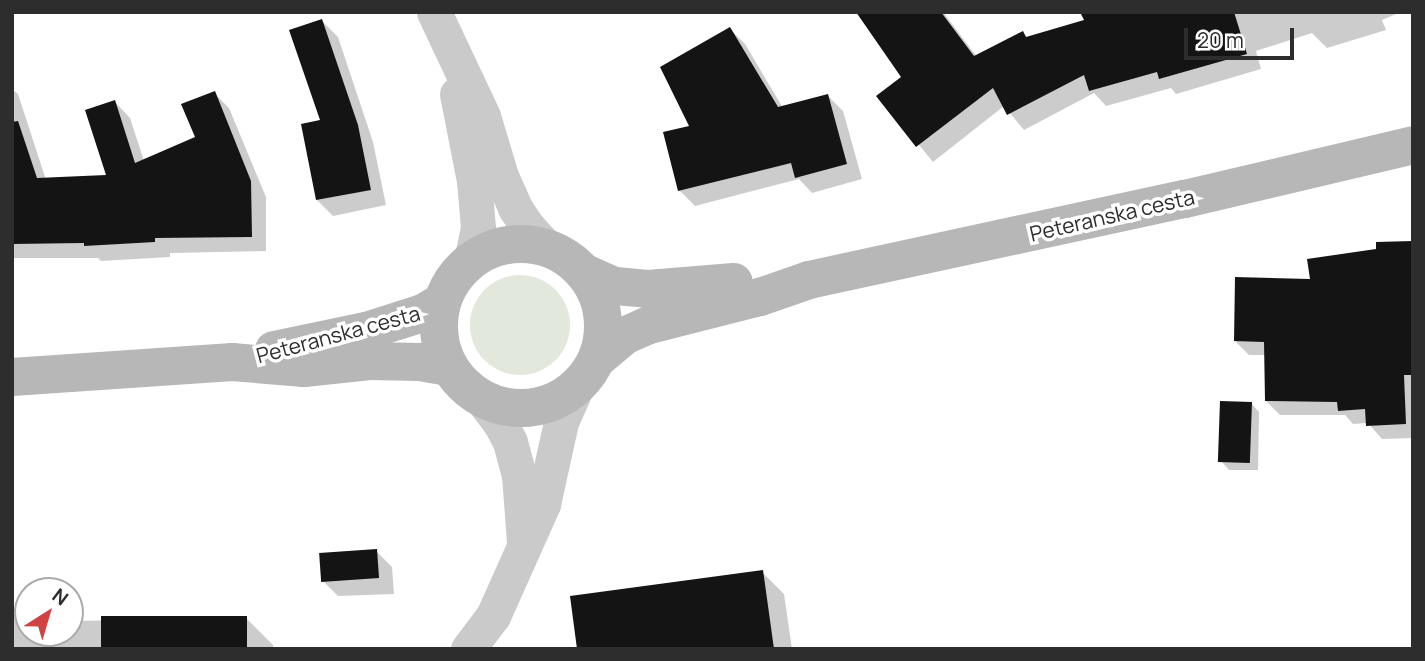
<!DOCTYPE html>
<style>
body{margin:0}
#map{position:relative;width:1425px;height:661px;overflow:hidden;background:#fff;font-family:Manrope,sans-serif}
div>[style]{position:absolute}
.green>*{inset:0;background:#e2e8dc}
.round{border-radius:50%}
.shadow>*{inset:0;background:#0003}
.building>*{inset:0;background:#141414;transform-origin:0 0}
.minor>*{height:35px;margin:-17.5px;padding:0 17.5px;transform-origin:17.5px;border-radius:17.5px;background:#cacaca}
.secondary>*{height:38px;margin:-19px;padding:0 19px;transform-origin:19px;border-radius:19px;background:#b7b7b7}
.secondary>.ring{margin:-19px;padding:0;box-sizing:content-box;background:none;border:38px solid #b7b7b7;border-radius:50%}
span{translate:-50% -50%;white-space:nowrap;text-align:center;line-height:1.15;-webkit-text-stroke:7px #fff;paint-order:stroke}
.street-label{font-size:21px;color:#2d2d2d}
.frame{position:absolute;inset:0;border:14px solid #2d2d2d;pointer-events:none}
.north{position:absolute;left:14px;top:577px;width:70px;height:70px;box-sizing:border-box;background:#fff;border:2px solid #ababab;border-radius:50%;rotate:37deg;font-size:19px;font-weight:700;line-height:28px;text-align:center;color:#2d2d2d}
.north::after{content:'';display:block;margin:auto;width:24px;height:32px;background:#cf4343;clip-path:polygon(50% 0,100% 100%,50% 72%,0 100%)}
.scale{position:absolute;left:1184px;top:28px;width:110px;height:32px;box-sizing:border-box;border:4px solid #2d2d2d;border-top:0;padding-left:9px;font-size:21px;line-height:24px;white-space:nowrap;color:#2d2d2d;-webkit-text-stroke:5px #fff;paint-order:stroke}
</style>
<div id="map">
<div class="green">
<div class="round" style="left:470px;top:275px;width:100px;height:100px"></div>
</div>
<div class="shadow">
<div style="clip-path:polygon(910px 12px,943px 12px,977px 57px,1023px 33px,1028px 38px,1087px 21px,1082px 12px,1401px 12px,1382px 20px,1386px 30px,1327px 48px,1312px 33px,1256px 51px,1261px 69px,1176px 94px,1171px 88px,1106px 106px,1094px 93px,1024px 130px,1004px 106px,933px 162px,879px 96px,903px 77px)"></div>
<div style="clip-path:polygon(322px 21px,338px 37px,373px 142px,386px 205px,333px 216px,317px 200px,323px 122px)"></div>
<div style="clip-path:polygon(730px 29px,745px 44px,783px 108px,828px 96px,843px 111px,862px 179px,812px 193px,799px 179px,695px 206px,679px 190px,692px 127px)"></div>
<div style="clip-path:polygon(12px 89px,18px 94px,46px 180px,108px 177px,115px 102px,130px 118px,144px 161px,197px 138px,214px 93px,229px 108px,266px 197px,266px 251px,170px 253px,170px 257px,101px 261px,98px 258px,12px 258px)"></div>
<div style="clip-path:polygon(1413px 243px,1413px 438px,1382px 439px,1368px 423px,1353px 424px,1345px 415px,1280px 415px,1266px 401px,1266px 355px,1249px 355px,1235px 341px,1312px 281px,1378px 250px)"></div>
<div style="clip-path:polygon(1251px 403px,1259px 412px,1258px 470px,1229px 470px,1221px 461px)"></div>
<div style="clip-path:polygon(376px 551px,392px 567px,394px 594px,338px 596px,322px 580px)"></div>
<div style="clip-path:polygon(762px 572px,784px 594px,792px 649px,579px 649px)"></div>
<div style="clip-path:polygon(12px 614px,28px 614px,28px 633px,70px 633px,70px 621px,246px 618px,273px 645px,273px 649px,12px 649px)"></div>
</div>
<div class="building">
<div style="clip-path:polygon(856px 12px,941px 12px,974px 56px,1023px 31px,1026px 37px,1084px 20px,1080px 12px,1234px 12px,1247px 54px,1159px 79px,1157px 72px,1089px 91px,1084px 75px,1007px 115px,993px 88px,916px 147px,876px 96px,901px 77px)"></div>
<div style="clip-path:polygon(322px 19px,358px 125px,371px 190px,316px 200px,301px 124px,320px 120px,289px 30px)"></div>
<div style="clip-path:polygon(730px 27px,778px 107px,828px 94px,847px 164px,795px 178px,791px 163px,678px 191px,663px 132px,689px 126px,660px 67px)"></div>
<div style="clip-path:polygon(215px 91px,251px 181px,252px 237px,155px 238px,155px 242px,84px 246px,84px 243px,12px 244px,12px 122px,18px 121px,37px 178px,106px 175px,85px 110px,115px 100px,135px 163px,195px 137px,181px 104px)"></div>
<div style="clip-path:polygon(1413px 241px,1413px 375px,1404px 375px,1406px 424px,1366px 426px,1365px 409px,1338px 411px,1337px 402px,1265px 401px,1264px 342px,1234px 341px,1235px 277px,1310px 279px,1307px 259px,1376px 249px,1376px 242px)"></div>
<div style="left:1220px;top:401px;width:32px;height:61px;rotate:2deg"></div>
<div style="left:377px;top:549px;width:29px;height:58px;rotate:86deg"></div>
<div style="clip-path:polygon(763px 570px,774px 649px,577px 649px,570px 596px)"></div>
<div style="left:247px;top:616px;width:33px;height:146px;rotate:90deg"></div>
</div>
<div class="minor">
<div style="left:434px;top:12px;width:115px;rotate:64.8deg"></div>
<div style="left:483px;top:116px;width:63px;rotate:73.3deg"></div>
<div style="left:501px;top:176px;width:35px;rotate:66deg"></div>
<div style="left:515px;top:208px;width:23px;rotate:56deg"></div>
<div style="left:528px;top:227px;width:28px;rotate:48deg"></div>
<div style="left:457px;top:94px;width:89px;rotate:78.9deg"></div>
<div style="left:474px;top:181px;width:47px;rotate:85.1deg"></div>
<div style="left:478px;top:228px;width:33px;rotate:102deg"></div>
<div style="left:481px;top:398px;width:31px;rotate:53deg"></div>
<div style="left:500px;top:423px;width:21px;rotate:62deg"></div>
<div style="left:510px;top:442px;width:34px;rotate:75deg"></div>
<div style="left:519px;top:475px;width:66px;rotate:85.7deg"></div>
<div style="left:468px;top:649px;width:41px;rotate:-52.9deg"></div>
<div style="left:493px;top:616px;width:123px;rotate:-65.9deg"></div>
<div style="left:543px;top:504px;width:84px;rotate:-77.6deg"></div>
<div style="left:561px;top:422px;width:37px;rotate:-66deg"></div>
</div>
<div class="secondary">
<div class="ring" style="left:439px;top:244px;width:126px;height:126px"></div>
<div style="left:583px;top:272px;width:35px;rotate:24deg"></div>
<div style="left:615px;top:286px;width:33px;rotate:5deg"></div>
<div style="left:648px;top:289px;width:86px;rotate:-4.7deg"></div>
<div style="left:274px;top:350px;width:94px;rotate:-11.7deg"></div>
<div style="left:366px;top:331px;width:60px;rotate:-17.5deg"></div>
<div style="left:423px;top:313px;width:22px;rotate:-30deg"></div>
<div style="left:597px;top:359px;width:35px;rotate:-40deg"></div>
<div style="left:624px;top:336px;width:27px;rotate:-24deg"></div>
<div style="left:649px;top:325px;width:114px;rotate:-14.2deg"></div>
<div style="left:760px;top:297px;width:52px;rotate:-19.1deg"></div>
<div style="left:809px;top:280px;width:385px;rotate:-12.2deg"></div>
<div style="left:1185px;top:199px;width:234px;rotate:-13.3deg"></div>
<div style="left:12px;top:377px;width:221px;rotate:-3.9deg"></div>
<div style="left:232px;top:362px;width:72px;rotate:4.8deg"></div>
<div style="left:304px;top:368px;width:66px;rotate:-6.1deg"></div>
<div style="left:370px;top:361px;width:50px;rotate:1.1deg"></div>
<div style="left:420px;top:362px;width:29px;rotate:10deg"></div>
</div>
<div class="street-label">
<span style="left:1112px;top:215px;rotate:-13deg">Peteranska cesta</span>
<span style="left:338px;top:334px;rotate:-15deg">Peteranska cesta</span>
</div>
<div class="frame"></div>
<div class="north">N</div>
<div class="scale">20 m</div>
</div>
